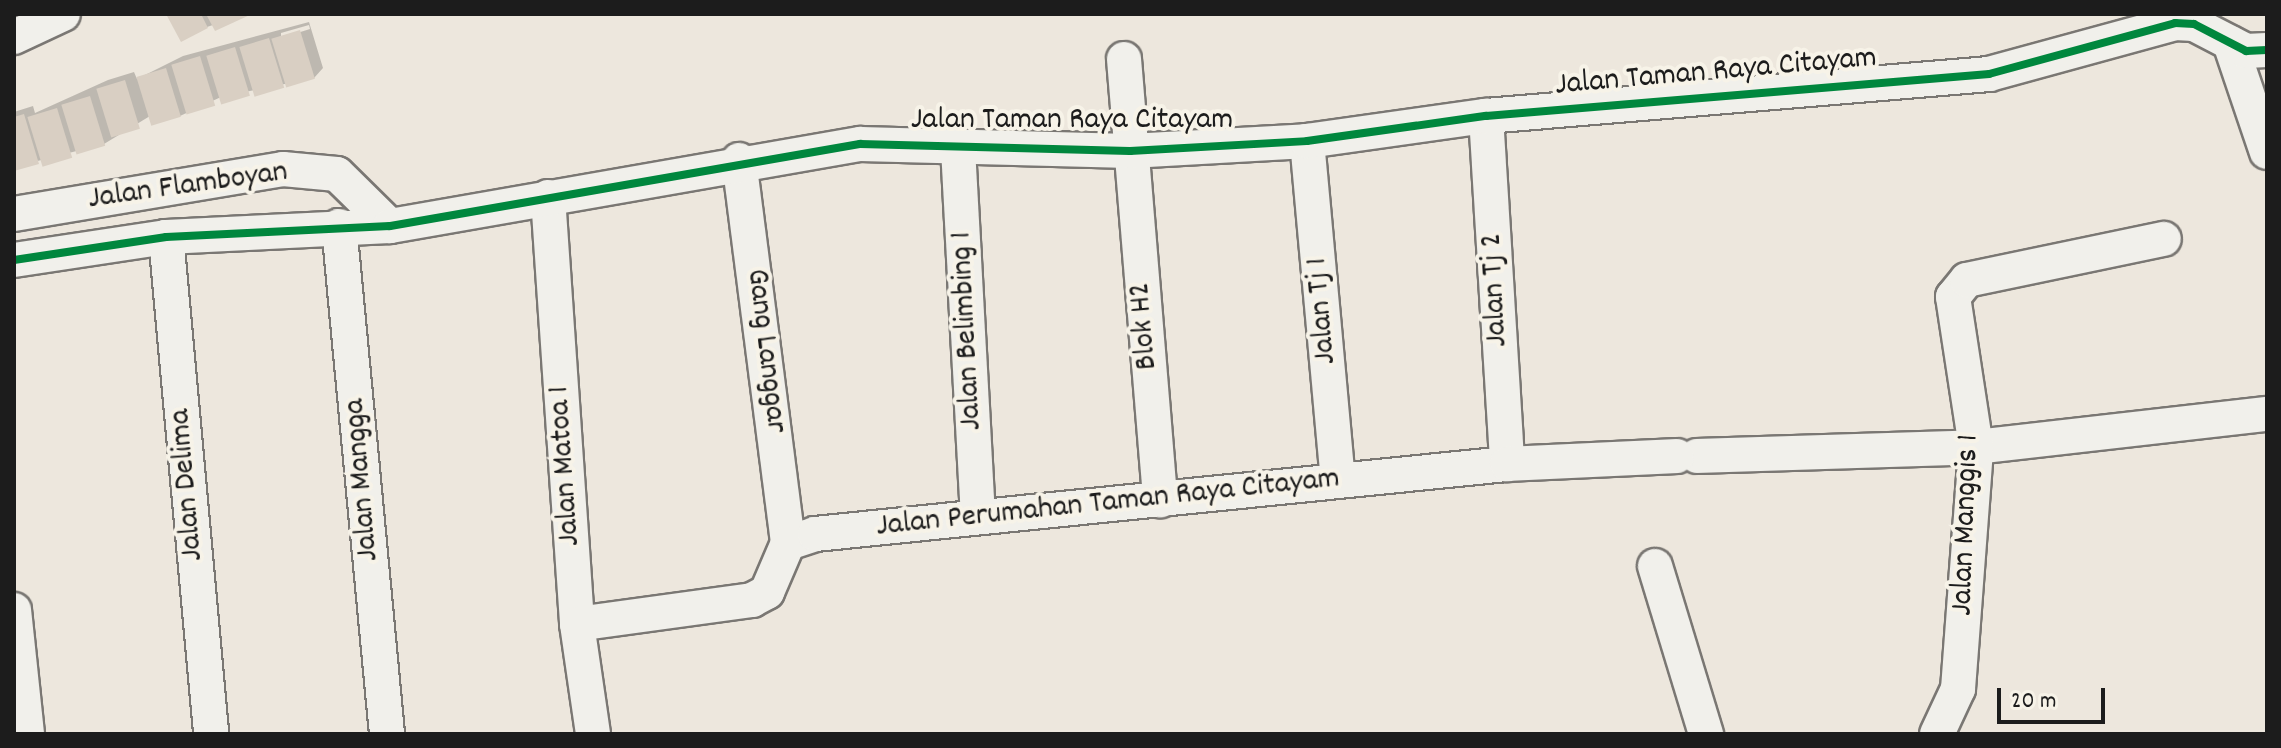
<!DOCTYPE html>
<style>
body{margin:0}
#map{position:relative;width:2281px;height:748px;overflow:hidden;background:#ede7dd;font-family:Dekko,sans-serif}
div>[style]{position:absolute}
.shadow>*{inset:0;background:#0003}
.building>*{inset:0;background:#d9cfc3;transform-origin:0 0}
.roads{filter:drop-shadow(2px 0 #7a7773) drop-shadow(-2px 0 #7a7773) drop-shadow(0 2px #7a7773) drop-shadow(0 -2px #7a7773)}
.minor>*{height:34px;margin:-17px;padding:0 17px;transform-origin:17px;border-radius:17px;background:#f1f0eb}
.cycleway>*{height:8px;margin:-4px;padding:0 4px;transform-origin:4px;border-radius:4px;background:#00873e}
span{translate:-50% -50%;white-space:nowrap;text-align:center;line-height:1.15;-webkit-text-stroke:8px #f7f3e8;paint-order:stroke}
.street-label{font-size:32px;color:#1c1c1c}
.frame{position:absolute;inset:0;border:16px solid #1c1c1c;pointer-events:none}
.scale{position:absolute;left:1997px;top:688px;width:108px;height:36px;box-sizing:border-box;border:4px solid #1c1c1c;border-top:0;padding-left:10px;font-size:24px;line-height:28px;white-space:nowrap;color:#1c1c1c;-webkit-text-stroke:6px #f7f3e8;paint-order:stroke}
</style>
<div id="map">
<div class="shadow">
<div style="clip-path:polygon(169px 14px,245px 14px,207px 27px)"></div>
<div style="clip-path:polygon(evenodd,309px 22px,323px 68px,314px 78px,221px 97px,180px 116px,150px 116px,104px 144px,14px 167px,14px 112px,33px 106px,35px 113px,108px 80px,134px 72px,137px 79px,183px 56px,309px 22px,309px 25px,310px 29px,281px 38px,281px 33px,309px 25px)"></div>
</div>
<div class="building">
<div style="clip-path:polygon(166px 14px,201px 14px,208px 28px,181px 42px)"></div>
<div style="clip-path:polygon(206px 14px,252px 14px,215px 31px)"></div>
<div style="left:300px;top:30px;width:51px;height:30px;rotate:73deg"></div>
<div style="left:269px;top:38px;width:52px;height:31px;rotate:73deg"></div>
<div style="left:235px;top:47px;width:51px;height:30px;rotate:73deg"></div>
<div style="left:200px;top:56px;width:52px;height:30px;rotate:73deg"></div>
<div style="left:166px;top:68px;width:51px;height:31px;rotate:73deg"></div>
<div style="left:125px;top:80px;width:51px;height:30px;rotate:73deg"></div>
<div style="left:90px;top:96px;width:52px;height:30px;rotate:73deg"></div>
<div style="left:57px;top:108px;width:52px;height:31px;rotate:73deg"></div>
<div style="clip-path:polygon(24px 114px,39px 164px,14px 171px,14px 117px)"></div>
</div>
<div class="roads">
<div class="minor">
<div style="left:14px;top:37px;width:54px;rotate:-25.1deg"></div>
<div style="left:2230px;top:43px;width:115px;rotate:71.3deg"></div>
<div style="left:1124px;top:59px;width:443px;rotate:85.3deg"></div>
<div style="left:1486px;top:116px;width:349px;rotate:86.5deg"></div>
<div style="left:1307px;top:141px;width:341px;rotate:84.8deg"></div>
<div style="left:958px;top:148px;width:367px;rotate:86.9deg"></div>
<div style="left:739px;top:160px;width:386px;rotate:82.7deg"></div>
<div style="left:548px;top:197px;width:428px;rotate:86.1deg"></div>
<div style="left:577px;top:624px;width:111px;rotate:81.7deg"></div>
<div style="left:14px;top:214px;width:273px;rotate:-9.5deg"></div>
<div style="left:283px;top:169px;width:54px;rotate:5.3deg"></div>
<div style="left:337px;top:174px;width:74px;rotate:44.5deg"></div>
<div style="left:339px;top:226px;width:510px;rotate:84.6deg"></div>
<div style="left:166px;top:237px;width:499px;rotate:84.8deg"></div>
<div style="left:14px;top:260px;width:154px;rotate:-8.6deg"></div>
<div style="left:166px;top:237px;width:224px;rotate:-2.8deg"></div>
<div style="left:390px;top:226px;width:477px;rotate:-9.9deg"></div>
<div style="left:860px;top:144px;width:270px;rotate:1.5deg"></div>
<div style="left:1130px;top:151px;width:177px;rotate:-3.2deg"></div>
<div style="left:1307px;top:141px;width:181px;rotate:-8deg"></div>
<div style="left:1486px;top:116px;width:505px;rotate:-4.77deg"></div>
<div style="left:1989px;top:74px;width:193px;rotate:-15.3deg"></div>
<div style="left:2175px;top:23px;width:19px;rotate:3deg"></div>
<div style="left:2194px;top:24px;width:59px;rotate:27.4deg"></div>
<div style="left:2246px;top:51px;width:21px;rotate:-3deg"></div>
<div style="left:1697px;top:456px;width:279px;rotate:-1.8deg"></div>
<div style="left:1976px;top:447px;width:293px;rotate:-6.5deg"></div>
<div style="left:1655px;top:566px;width:176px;rotate:73.1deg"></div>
<div style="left:14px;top:610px;width:125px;rotate:84deg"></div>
<div style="left:577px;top:624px;width:177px;rotate:-7.8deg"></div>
<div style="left:752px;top:600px;width:17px;rotate:-28deg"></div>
<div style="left:767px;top:592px;width:53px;rotate:-66.8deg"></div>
<div style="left:788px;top:543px;width:28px;rotate:-18deg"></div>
<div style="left:815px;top:534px;width:696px;rotate:-5.78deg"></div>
<div style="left:1507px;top:464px;width:170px;rotate:-2.7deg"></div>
<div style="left:1937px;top:734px;width:50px;rotate:-65deg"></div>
<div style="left:1958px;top:689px;width:243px;rotate:-85.7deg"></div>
<div style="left:1976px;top:447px;width:152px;rotate:-98.7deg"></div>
<div style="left:1953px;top:297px;width:22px;rotate:-51deg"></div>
<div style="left:1967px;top:280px;width:201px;rotate:-11.8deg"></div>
</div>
</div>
<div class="cycleway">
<div style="left:14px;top:260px;width:154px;rotate:-8.6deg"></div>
<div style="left:166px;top:237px;width:224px;rotate:-2.8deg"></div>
<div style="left:390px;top:226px;width:477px;rotate:-9.9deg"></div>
<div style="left:860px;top:144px;width:270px;rotate:1.5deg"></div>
<div style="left:1130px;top:151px;width:177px;rotate:-3.2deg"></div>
<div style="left:1307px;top:141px;width:181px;rotate:-8deg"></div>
<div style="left:1486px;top:116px;width:505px;rotate:-4.77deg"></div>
<div style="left:1989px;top:74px;width:193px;rotate:-15.3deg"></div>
<div style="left:2175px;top:23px;width:19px;rotate:3deg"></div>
<div style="left:2194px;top:24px;width:59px;rotate:27.4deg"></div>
<div style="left:2246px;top:51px;width:21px;rotate:-3deg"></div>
</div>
<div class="street-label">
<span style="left:1716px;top:73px;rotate:-5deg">Jalan Taman Raya Citayam</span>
<span style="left:1072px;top:121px">Jalan Taman Raya Citayam</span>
<span style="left:188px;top:187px;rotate:-8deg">Jalan Flamboyan</span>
<span style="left:1496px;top:290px;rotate:-93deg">Jalan Tj 2</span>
<span style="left:1323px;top:311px;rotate:-95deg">Jalan Tj 1</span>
<span style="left:1145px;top:326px;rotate:-95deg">Blok H2</span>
<span style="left:968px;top:331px;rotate:-93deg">Jalan Belimbing 1</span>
<span style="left:765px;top:351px;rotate:83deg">Gang Langgar</span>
<span style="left:566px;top:466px;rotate:-94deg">Jalan Matoa 1</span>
<span style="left:363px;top:480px;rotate:-95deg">Jalan Mangga</span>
<span style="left:188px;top:485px;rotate:-95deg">Jalan Delima</span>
<span style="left:1108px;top:504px;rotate:-6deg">Jalan Perumahan Taman Raya Citayam</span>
<span style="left:1967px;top:525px;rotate:-88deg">Jalan Manggis 1</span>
</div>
<div class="frame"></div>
<div class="scale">20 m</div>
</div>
